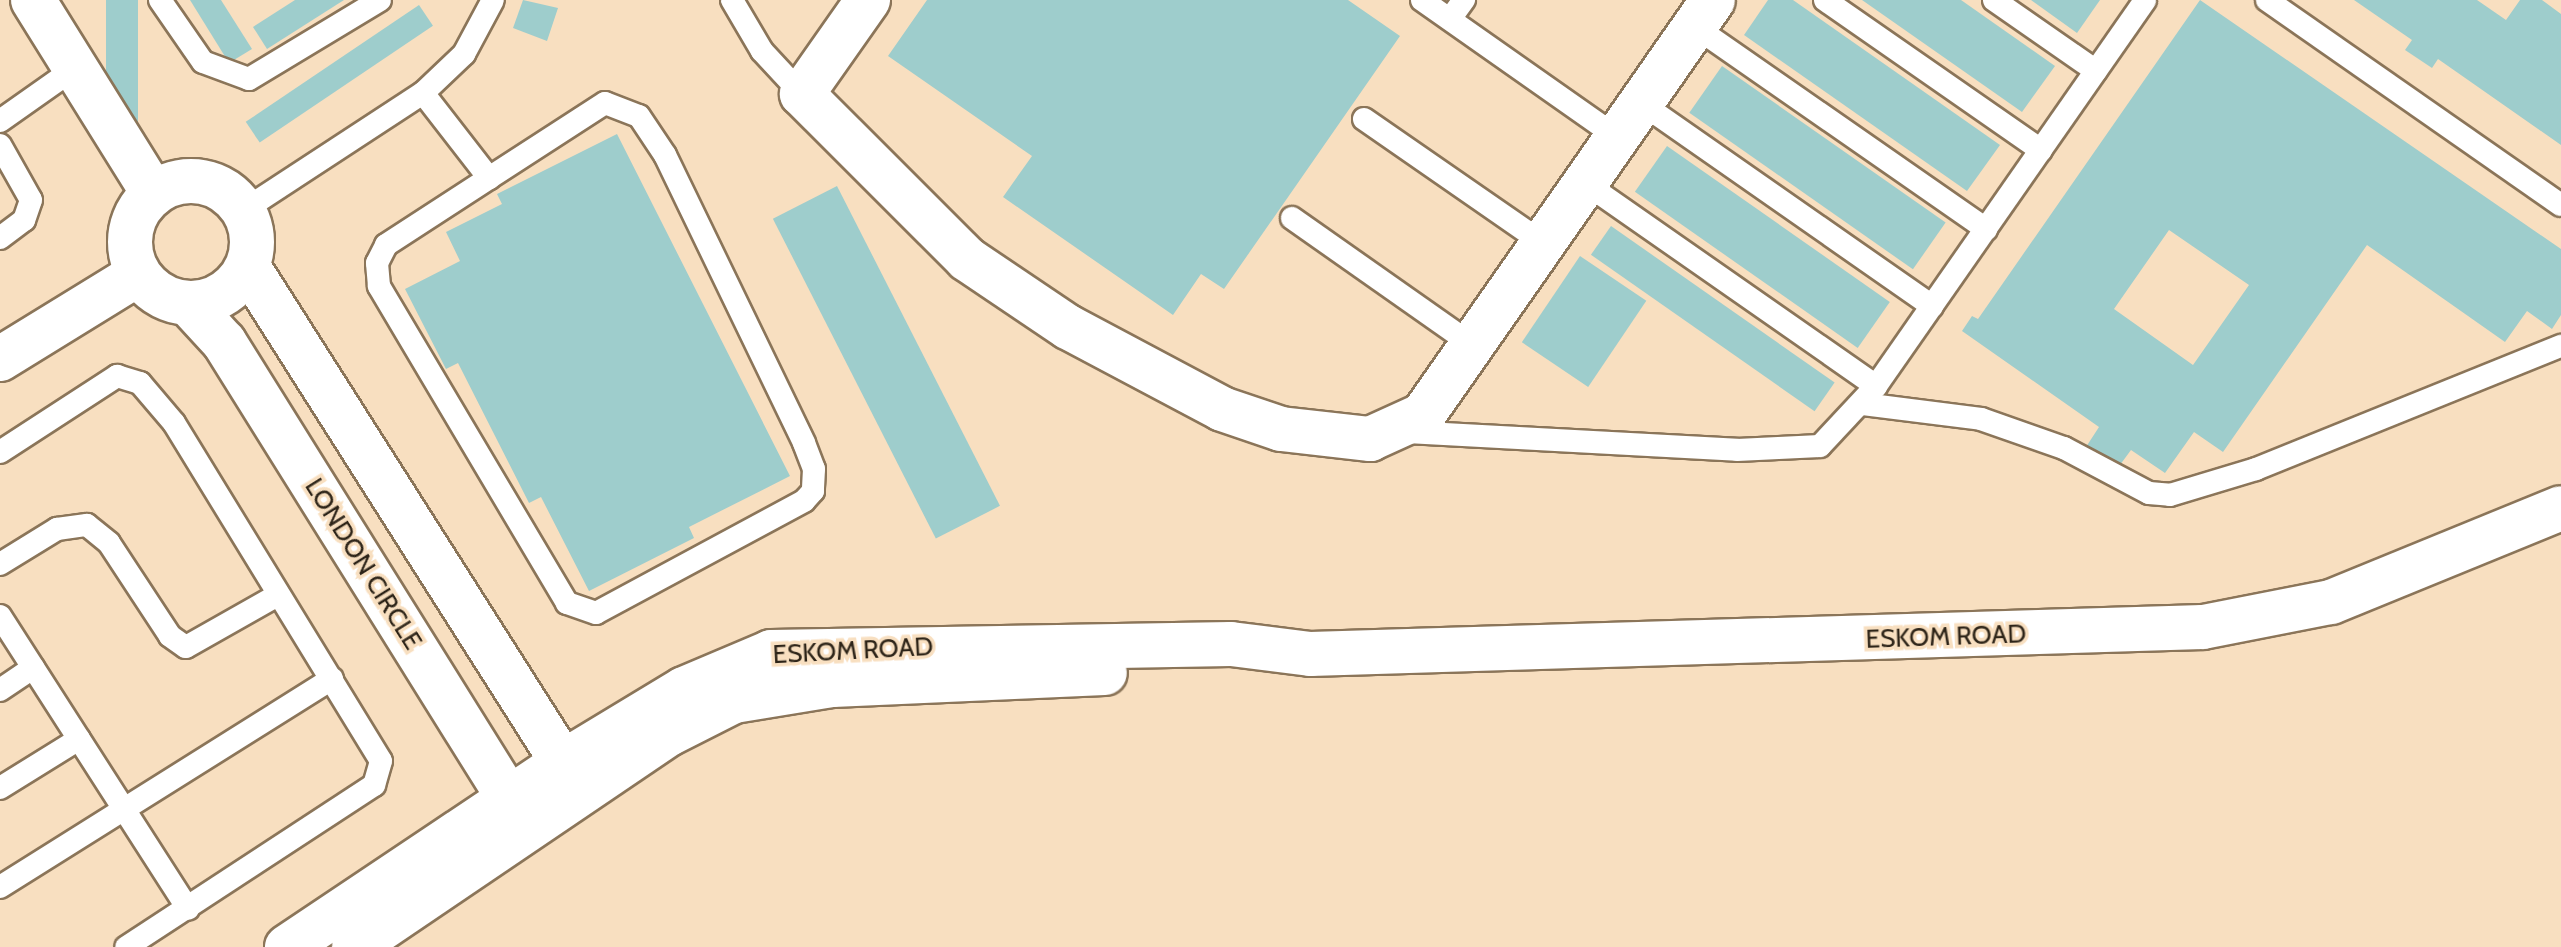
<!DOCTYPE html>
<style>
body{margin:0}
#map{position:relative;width:2561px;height:947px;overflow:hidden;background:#f8dfc0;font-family:Cabin,sans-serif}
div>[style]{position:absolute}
.building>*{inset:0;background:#9ecdcc;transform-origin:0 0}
.roads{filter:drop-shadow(2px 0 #8b7559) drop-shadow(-2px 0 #8b7559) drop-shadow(0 2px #8b7559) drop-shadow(0 -2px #8b7559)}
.lane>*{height:22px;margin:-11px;padding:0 11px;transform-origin:11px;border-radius:11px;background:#fff}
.street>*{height:44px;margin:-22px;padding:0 22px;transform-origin:22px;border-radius:22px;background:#fff}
.street>.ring{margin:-22px;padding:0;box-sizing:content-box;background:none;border:44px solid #fff;border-radius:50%}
span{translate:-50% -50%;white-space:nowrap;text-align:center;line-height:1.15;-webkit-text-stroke:7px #f8dfc0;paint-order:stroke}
.street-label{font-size:26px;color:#2d2418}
</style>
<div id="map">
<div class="building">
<div style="left:106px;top:0;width:32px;height:146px"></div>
<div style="clip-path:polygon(190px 0,221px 0,252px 49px,229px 63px)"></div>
<div style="clip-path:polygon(295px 0,344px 0,267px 49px,253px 27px)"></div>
<div style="clip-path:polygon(523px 0,558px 8px,547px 41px,513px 28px)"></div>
<div style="clip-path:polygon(927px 0,1348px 0,1400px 36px,1224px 289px,1201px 274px,1173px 315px,1003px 197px,1032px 156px,888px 56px)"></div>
<div style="clip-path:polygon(1768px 0,1793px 0,2000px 145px,1967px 191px,1744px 35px)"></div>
<div style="clip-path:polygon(1862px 0,1961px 0,2055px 66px,2022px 112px)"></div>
<div style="clip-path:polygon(2031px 0,2100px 0,2077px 33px)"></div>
<div style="clip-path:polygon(evenodd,2200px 0,2561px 249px,2561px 315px,2552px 329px,2527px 311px,2505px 342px,2367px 245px,2223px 452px,2194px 432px,2165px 473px,2131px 450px,2117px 469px,2086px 447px,2099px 427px,1962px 331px,1972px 316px,1978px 319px,2200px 0,2169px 230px,2249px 285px,2193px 365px,2114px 309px,2169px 230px)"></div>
<div style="clip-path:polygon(2354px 0,2477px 0,2506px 20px,2520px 0,2542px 0,2561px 14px,2561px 145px,2438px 59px,2432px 68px,2405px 50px,2412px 40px)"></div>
<div style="left:419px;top:5px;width:25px;height:209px;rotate:56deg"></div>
<div style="left:1722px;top:66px;width:273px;height:57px;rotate:35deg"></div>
<div style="clip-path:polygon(617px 134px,790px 476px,689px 527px,694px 538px,589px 591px,541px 497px,529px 503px,458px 363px,446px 369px,405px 289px,460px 261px,446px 232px,502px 204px,497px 194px)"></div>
<div style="left:1667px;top:146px;width:272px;height:56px;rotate:35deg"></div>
<div style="left:837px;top:186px;width:359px;height:72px;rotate:63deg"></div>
<div style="left:1611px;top:226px;width:273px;height:35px;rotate:35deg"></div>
<div style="left:1580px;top:256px;width:80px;height:104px;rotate:34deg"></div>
</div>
<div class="roads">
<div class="lane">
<div style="left:160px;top:0;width:75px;rotate:55.3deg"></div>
<div style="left:203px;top:62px;width:49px;rotate:20.3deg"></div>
<div style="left:249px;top:79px;width:153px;rotate:-31.1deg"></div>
<div style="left:732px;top:0;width:59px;rotate:59.5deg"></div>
<div style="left:762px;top:51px;width:59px;rotate:47.1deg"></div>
<div style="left:1422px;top:0;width:238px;rotate:35.1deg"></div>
<div style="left:1825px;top:0;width:263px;rotate:34.8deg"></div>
<div style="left:1994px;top:0;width:124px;rotate:34.8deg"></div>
<div style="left:2267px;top:0;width:358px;rotate:34.9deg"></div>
<div style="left:1450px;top:19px;width:24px;rotate:-54deg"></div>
<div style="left:1694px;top:26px;width:356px;rotate:34.8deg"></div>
<div style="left:423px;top:93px;width:108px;rotate:52.2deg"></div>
<div style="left:489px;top:178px;width:138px;rotate:-32.9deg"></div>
<div style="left:605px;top:103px;width:36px;rotate:21deg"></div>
<div style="left:639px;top:116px;width:47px;rotate:56.3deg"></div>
<div style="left:665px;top:155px;width:320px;rotate:64.2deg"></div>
<div style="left:804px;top:443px;width:28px;rotate:69deg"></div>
<div style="left:814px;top:469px;width:22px;rotate:93deg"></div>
<div style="left:813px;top:491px;width:13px;rotate:132deg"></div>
<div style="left:804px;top:501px;width:236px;rotate:151.7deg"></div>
<div style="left:596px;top:613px;width:31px;rotate:-161deg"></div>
<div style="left:567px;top:603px;width:369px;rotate:-120.7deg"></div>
<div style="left:379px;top:286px;width:23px;rotate:-95deg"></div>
<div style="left:377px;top:263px;width:20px;rotate:-63deg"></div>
<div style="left:386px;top:245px;width:123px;rotate:-33deg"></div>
<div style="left:1641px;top:103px;width:355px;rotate:34.9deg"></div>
<div style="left:1364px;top:119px;width:218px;rotate:34.7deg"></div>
<div style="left:0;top:121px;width:92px;rotate:-35.2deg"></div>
<div style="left:0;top:145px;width:63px;rotate:60.6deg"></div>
<div style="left:31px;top:200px;width:21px;rotate:109deg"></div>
<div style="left:24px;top:220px;width:30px;rotate:143deg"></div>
<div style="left:1585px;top:183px;width:355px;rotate:34.9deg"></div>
<div style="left:244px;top:210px;width:214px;rotate:-33.2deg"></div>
<div style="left:423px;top:93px;width:57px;rotate:-43.6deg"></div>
<div style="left:464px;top:54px;width:61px;rotate:-61.8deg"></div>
<div style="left:1292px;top:218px;width:221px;rotate:35.1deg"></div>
<div style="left:1863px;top:404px;width:119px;rotate:7.2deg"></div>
<div style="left:1981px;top:419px;width:88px;rotate:19.3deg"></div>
<div style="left:2064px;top:448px;width:96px;rotate:27.9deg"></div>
<div style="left:2149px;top:493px;width:21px;rotate:5deg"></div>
<div style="left:2170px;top:495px;width:90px;rotate:-16.8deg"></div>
<div style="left:2256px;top:469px;width:329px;rotate:-22deg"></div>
<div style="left:1407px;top:432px;width:330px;rotate:3.1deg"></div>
<div style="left:1737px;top:450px;width:83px;rotate:-2.8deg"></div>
<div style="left:1820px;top:446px;width:82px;rotate:-47deg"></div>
<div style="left:1876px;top:386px;width:470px;rotate:-55.1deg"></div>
<div style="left:0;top:452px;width:140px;rotate:-33deg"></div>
<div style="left:117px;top:376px;width:24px;rotate:17deg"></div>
<div style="left:140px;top:383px;width:52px;rotate:49.6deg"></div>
<div style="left:174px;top:423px;width:396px;rotate:58.5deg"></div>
<div style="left:381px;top:761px;width:25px;rotate:106deg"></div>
<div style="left:374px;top:785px;width:296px;rotate:146.8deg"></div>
<div style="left:0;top:564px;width:67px;rotate:-31.6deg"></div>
<div style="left:57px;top:529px;width:30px;rotate:-8deg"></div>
<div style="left:87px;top:525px;width:28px;rotate:39deg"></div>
<div style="left:109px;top:543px;width:111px;rotate:56.7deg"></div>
<div style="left:170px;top:636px;width:19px;rotate:35deg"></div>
<div style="left:186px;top:647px;width:103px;rotate:-29.5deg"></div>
<div style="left:0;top:616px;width:348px;rotate:57.3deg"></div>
<div style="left:0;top:690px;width:40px;rotate:-34deg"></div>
<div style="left:0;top:788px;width:93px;rotate:-31.8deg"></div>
<div style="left:0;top:887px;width:392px;rotate:-32.1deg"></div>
</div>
<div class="street">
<div style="left:33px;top:0;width:227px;rotate:58.1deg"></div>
<div style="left:868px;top:0;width:115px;rotate:125.1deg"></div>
<div style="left:802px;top:94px;width:233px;rotate:45deg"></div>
<div style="left:967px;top:259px;width:122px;rotate:34deg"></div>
<div style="left:1068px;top:327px;width:174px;rotate:28deg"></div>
<div style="left:1222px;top:409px;width:62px;rotate:18.7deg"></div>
<div style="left:1281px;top:429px;width:90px;rotate:6.4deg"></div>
<div style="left:1370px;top:439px;width:58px;rotate:-24.4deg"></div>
<div style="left:1423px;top:415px;width:506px;rotate:-55.05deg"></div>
<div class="ring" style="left:130px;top:181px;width:78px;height:78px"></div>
<div style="left:248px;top:267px;width:617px;rotate:57.57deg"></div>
<div style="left:189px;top:304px;width:52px;rotate:47.4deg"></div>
<div style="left:224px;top:342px;width:568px;rotate:58.02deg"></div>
<div style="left:0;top:359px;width:162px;rotate:-31.6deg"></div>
<div style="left:287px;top:947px;width:332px;rotate:-33.8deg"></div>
<div style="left:563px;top:762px;width:141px;rotate:-31.1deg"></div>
<div style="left:684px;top:689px;width:95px;rotate:-23deg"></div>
<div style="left:771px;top:652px;width:460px;rotate:-1deg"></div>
<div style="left:1231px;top:644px;width:80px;rotate:7.2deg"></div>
<div style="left:1310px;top:654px;width:893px;rotate:-1.73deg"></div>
<div style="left:2203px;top:627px;width:130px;rotate:-11.1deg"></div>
<div style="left:2331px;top:602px;width:248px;rotate:-22.2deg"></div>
<div style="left:354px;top:947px;width:380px;rotate:-34.1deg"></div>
<div style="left:669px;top:734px;width:73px;rotate:-26.9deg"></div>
<div style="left:734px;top:701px;width:99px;rotate:-9.3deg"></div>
<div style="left:832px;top:685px;width:273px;rotate:-2.5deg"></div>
</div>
</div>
<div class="street-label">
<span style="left:363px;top:564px;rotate:58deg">LONDON CIRCLE</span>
<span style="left:1946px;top:637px;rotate:-2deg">ESKOM ROAD</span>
<span style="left:853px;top:651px;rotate:-3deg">ESKOM ROAD</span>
</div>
</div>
